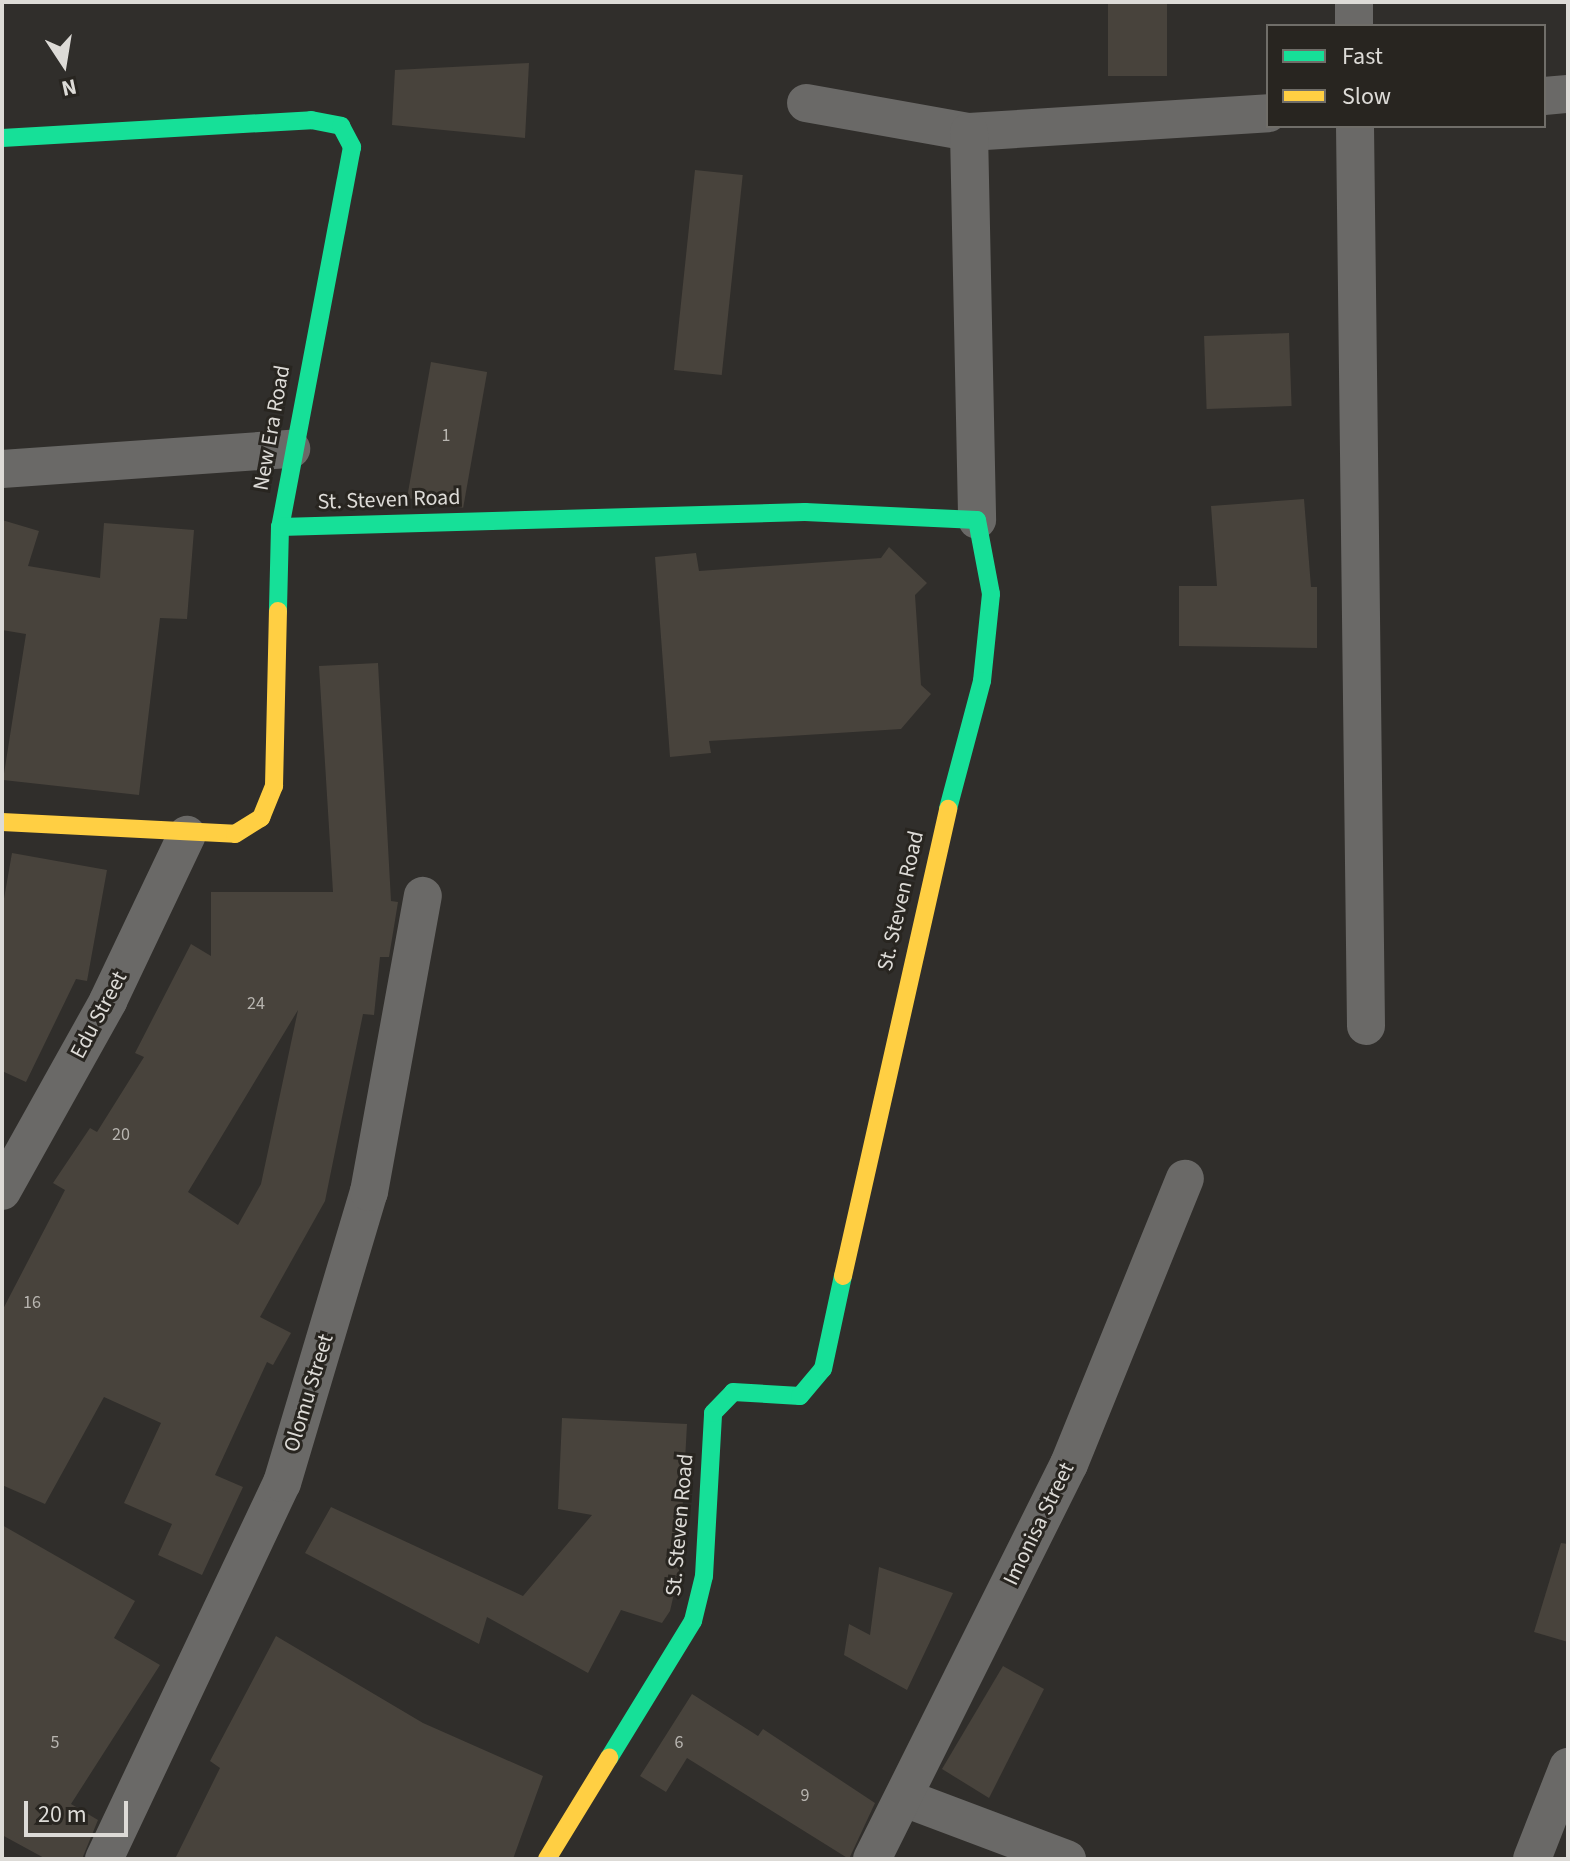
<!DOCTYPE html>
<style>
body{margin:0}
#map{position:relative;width:1570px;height:1861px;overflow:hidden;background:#302e2b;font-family:"Source Sans 3",sans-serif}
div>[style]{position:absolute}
.building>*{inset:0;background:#48433c;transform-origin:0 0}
.street>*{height:38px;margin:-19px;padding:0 19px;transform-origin:19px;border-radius:19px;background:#6a6967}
.fast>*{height:18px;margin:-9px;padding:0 9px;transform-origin:9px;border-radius:9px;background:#16e098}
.slow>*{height:18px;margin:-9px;padding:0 9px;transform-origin:9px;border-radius:9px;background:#ffcf43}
span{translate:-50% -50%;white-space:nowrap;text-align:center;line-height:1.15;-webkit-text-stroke:6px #282520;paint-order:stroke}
.number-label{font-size:18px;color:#b8b5b0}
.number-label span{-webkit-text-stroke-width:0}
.street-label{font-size:22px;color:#dddbd7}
.frame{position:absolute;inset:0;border:4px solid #dddbd7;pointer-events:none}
.legend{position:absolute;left:1266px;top:24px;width:280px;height:104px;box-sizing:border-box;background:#282520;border:2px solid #706e69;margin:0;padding:10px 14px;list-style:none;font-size:24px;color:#dddbd7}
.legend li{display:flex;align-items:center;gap:16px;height:40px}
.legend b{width:40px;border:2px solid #706e69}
.north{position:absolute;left:24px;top:24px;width:80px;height:80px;-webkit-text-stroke:6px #282520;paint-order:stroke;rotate:168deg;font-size:22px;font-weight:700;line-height:32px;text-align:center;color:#dddbd7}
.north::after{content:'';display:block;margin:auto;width:28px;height:36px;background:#dddbd7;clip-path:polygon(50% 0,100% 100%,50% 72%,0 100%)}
.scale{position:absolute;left:24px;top:1801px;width:104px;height:36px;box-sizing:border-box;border:4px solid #dddbd7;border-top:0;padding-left:10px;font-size:24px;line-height:28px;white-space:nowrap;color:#dddbd7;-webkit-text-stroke:6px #282520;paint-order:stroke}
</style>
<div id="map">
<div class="building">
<div style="left:1108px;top:2px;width:59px;height:74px"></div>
<div style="clip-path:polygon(529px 63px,525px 138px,392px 125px,395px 70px)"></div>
<div style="left:695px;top:170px;width:48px;height:201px;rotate:6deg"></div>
<div style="left:1289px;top:333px;width:73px;height:85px;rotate:88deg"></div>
<div style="left:431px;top:362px;width:57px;height:138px;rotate:10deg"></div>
<div style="clip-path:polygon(1304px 499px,1311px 587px,1317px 587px,1317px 648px,1179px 646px,1179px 586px,1217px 586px,1211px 506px)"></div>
<div style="clip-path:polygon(2px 520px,39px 531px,28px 566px,100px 578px,104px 523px,194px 530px,187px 619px,160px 618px,139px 795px,3px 780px,26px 634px,2px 630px)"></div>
<div style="clip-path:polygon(889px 547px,927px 583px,915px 595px,921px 685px,931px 694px,901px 729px,709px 741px,711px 753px,670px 757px,655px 557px,696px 553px,699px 571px,881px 558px)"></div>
<div style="clip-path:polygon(evenodd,378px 663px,391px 901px,398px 902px,389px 957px,380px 957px,374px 1015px,363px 1014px,325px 1201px,260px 1317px,291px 1333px,273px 1365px,267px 1362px,215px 1475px,243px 1487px,202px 1575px,158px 1555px,172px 1524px,124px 1503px,161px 1423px,104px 1397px,45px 1504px,2px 1485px,2px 1311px,65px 1190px,53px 1183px,90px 1128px,97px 1132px,144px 1057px,135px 1053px,191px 944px,211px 956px,211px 892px,333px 892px,319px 666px,378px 663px,298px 1010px,261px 1184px,238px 1225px,188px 1192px,298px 1010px)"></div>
<div style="clip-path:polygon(12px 853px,107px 870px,87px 981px,76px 979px,26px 1082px,2px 1071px,2px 910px)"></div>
<div style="clip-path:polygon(562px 1418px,687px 1424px,679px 1572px,670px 1611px,662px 1623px,621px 1610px,588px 1673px,487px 1617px,479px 1644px,305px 1553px,331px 1507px,523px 1596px,592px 1515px,558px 1509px)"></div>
<div style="clip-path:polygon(2px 1525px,135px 1601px,114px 1638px,160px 1665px,71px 1804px,98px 1820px,82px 1859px,46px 1859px,2px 1835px)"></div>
<div style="clip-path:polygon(1561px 1543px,1568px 1544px,1568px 1642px,1534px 1632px)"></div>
<div style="clip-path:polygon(879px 1567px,953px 1593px,907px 1690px,844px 1655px,849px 1624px,870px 1635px)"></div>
<div style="clip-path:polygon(276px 1636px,423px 1723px,543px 1776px,513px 1859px,175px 1859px,220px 1768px,210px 1761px)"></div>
<div style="clip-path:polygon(1003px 1666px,1044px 1689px,989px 1798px,942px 1769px)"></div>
<div style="clip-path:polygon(692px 1694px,758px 1736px,763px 1729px,875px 1803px,849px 1859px,687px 1758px,666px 1792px,640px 1776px)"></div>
</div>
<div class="street">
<div style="left:1354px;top:2px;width:24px;rotate:90deg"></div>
<div style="left:1544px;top:96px;width:24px;rotate:-5deg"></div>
<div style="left:806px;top:103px;width:166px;rotate:10.1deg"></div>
<div style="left:969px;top:132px;width:300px;rotate:-3.6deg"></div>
<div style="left:1355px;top:126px;width:900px;rotate:89.3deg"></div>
<div style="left:969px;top:132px;width:388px;rotate:88.8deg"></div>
<div style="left:2px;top:469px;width:290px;rotate:-4deg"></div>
<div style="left:2px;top:1191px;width:218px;rotate:-60.8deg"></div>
<div style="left:108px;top:1001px;width:184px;rotate:-64.6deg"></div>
<div style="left:907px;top:1799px;width:171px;rotate:20.6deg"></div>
<div style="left:104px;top:1859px;width:416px;rotate:-64.7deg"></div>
<div style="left:282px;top:1483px;width:304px;rotate:-73.4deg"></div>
<div style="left:369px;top:1192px;width:301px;rotate:-79.7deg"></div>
<div style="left:872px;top:1859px;width:441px;rotate:-63.5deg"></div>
<div style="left:1069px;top:1464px;width:308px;rotate:-67.9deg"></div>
<div style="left:1532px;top:1859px;width:99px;rotate:-68.6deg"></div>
</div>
<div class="fast">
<div style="left:2px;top:138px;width:310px;rotate:-3.3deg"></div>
<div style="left:311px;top:120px;width:31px;rotate:11deg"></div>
<div style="left:341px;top:126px;width:24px;rotate:62deg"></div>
<div style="left:352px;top:147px;width:387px;rotate:100.7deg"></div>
<div style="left:280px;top:527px;width:84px;rotate:91.4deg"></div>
<div style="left:280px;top:527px;width:525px;rotate:-1.64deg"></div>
<div style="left:805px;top:512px;width:172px;rotate:2.7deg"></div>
<div style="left:977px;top:520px;width:75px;rotate:79.3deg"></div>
<div style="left:991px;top:594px;width:87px;rotate:95.9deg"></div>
<div style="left:982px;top:681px;width:132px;rotate:104.9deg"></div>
<div style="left:609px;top:1758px;width:161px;rotate:-58.5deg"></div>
<div style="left:693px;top:1621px;width:46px;rotate:-76.3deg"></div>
<div style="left:704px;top:1576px;width:163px;rotate:-86.8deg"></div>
<div style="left:713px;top:1413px;width:29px;rotate:-46deg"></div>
<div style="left:733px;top:1392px;width:67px;rotate:3.4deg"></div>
<div style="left:800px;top:1396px;width:35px;rotate:-50deg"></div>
<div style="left:823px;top:1369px;width:95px;rotate:-77.9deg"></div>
</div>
<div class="slow">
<div style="left:2px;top:822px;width:233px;rotate:2.9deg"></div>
<div style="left:235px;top:834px;width:31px;rotate:-32deg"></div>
<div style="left:261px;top:818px;width:35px;rotate:-68deg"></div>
<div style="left:274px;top:786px;width:175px;rotate:-88.7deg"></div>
<div style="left:843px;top:1276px;width:479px;rotate:-77.3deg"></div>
<div style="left:547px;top:1859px;width:119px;rotate:-58.5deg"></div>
</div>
<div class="number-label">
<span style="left:446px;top:436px">1</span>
<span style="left:256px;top:1004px">24</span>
<span style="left:121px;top:1135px">20</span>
<span style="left:32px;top:1303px">16</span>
<span style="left:55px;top:1743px">5</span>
<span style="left:679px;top:1743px">6</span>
<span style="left:805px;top:1796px">9</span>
</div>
<div class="street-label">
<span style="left:272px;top:428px;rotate:-80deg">New Era Road</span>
<span style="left:389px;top:500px;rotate:-2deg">St. Steven Road</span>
<span style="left:901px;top:901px;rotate:-77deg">St. Steven Road</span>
<span style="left:99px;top:1015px;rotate:-62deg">Edu Street</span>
<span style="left:309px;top:1393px;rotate:-73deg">Olomu Street</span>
<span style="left:1039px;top:1524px;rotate:-64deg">Imonisa Street</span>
<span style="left:680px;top:1525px;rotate:-85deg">St. Steven Road</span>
</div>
<div class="frame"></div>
<ul class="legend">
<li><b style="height:10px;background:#16e098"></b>Fast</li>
<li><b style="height:10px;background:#ffcf43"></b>Slow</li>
</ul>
<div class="north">N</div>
<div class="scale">20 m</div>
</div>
